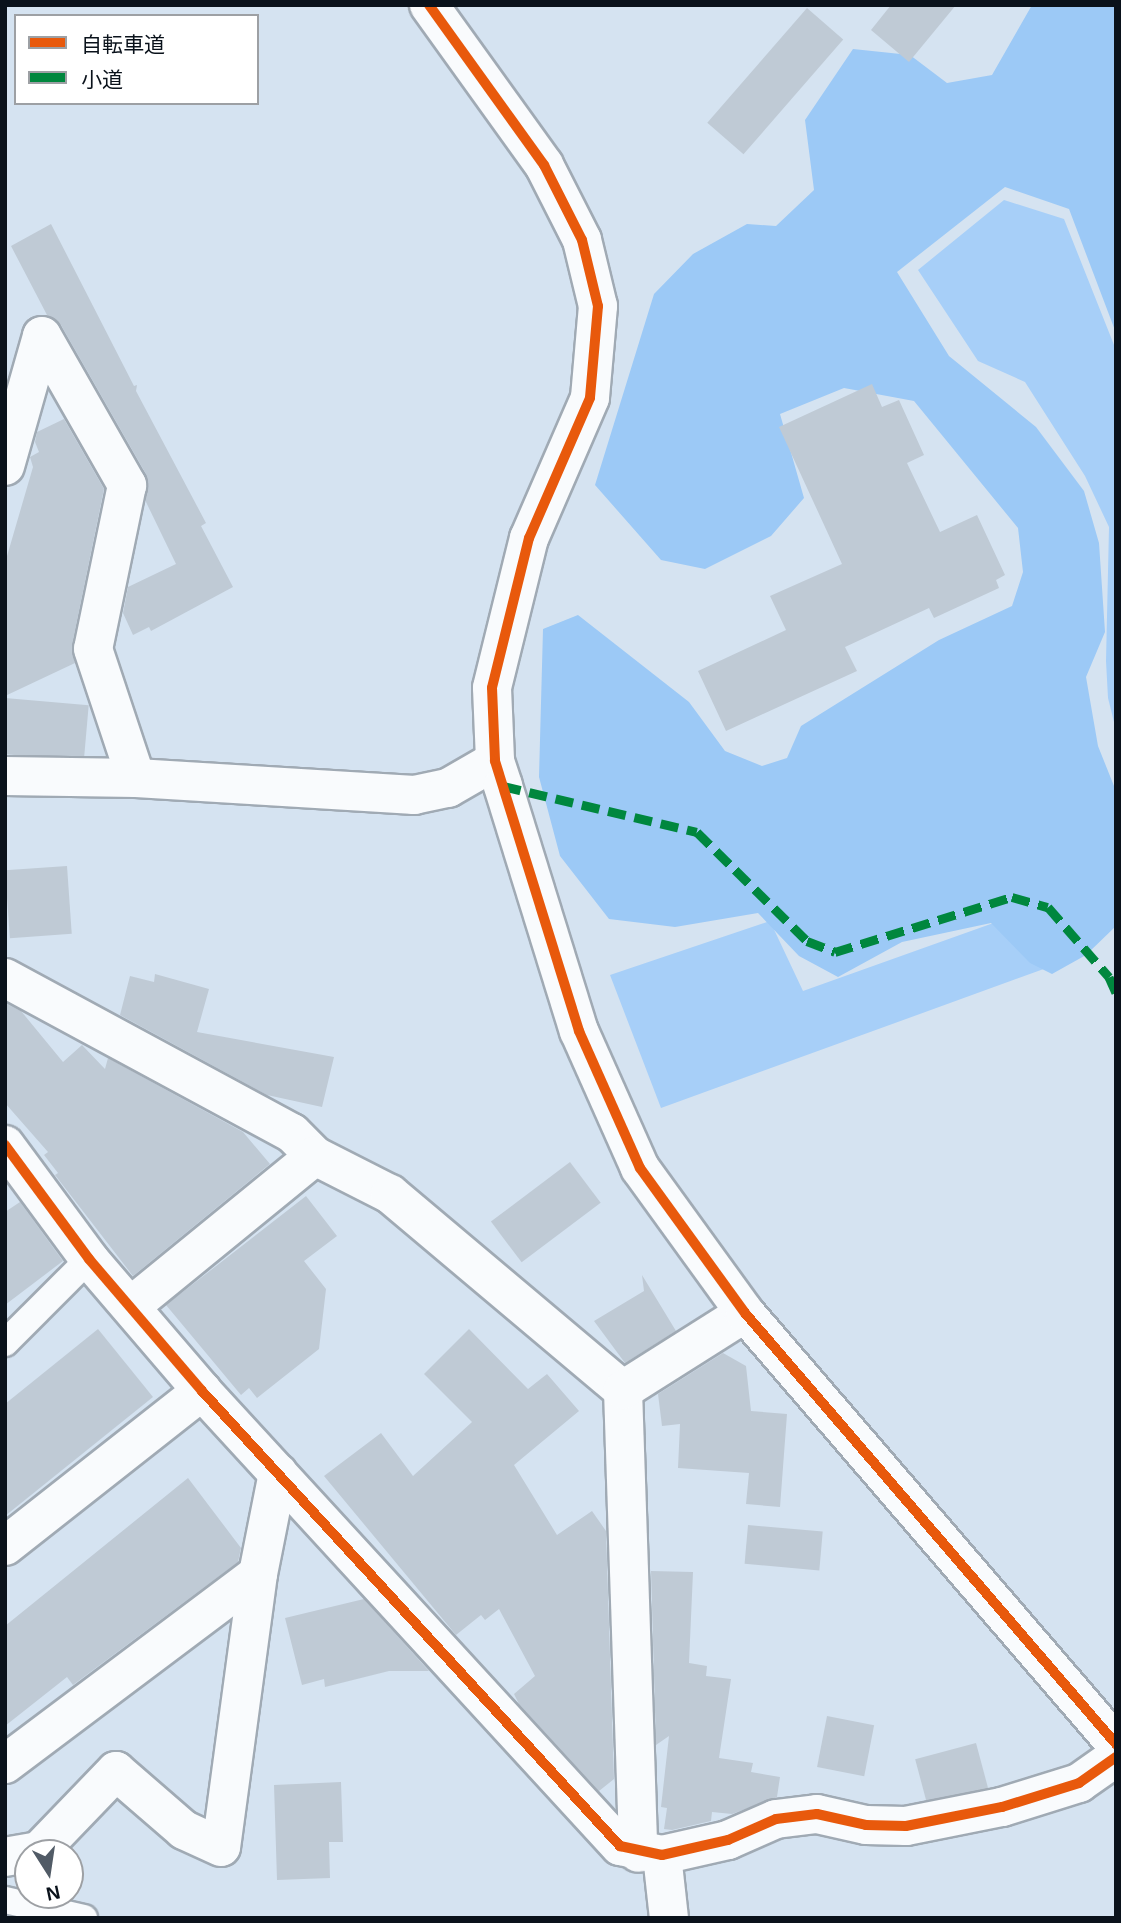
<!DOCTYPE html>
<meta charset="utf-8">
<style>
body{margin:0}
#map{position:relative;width:1121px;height:1923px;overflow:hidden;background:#d5e3f1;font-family:Helvetica,"Noto Sans JP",sans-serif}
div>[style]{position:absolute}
.green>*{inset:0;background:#a7cff8}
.forest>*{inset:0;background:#9cc9f6}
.building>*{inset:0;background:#bfcad5;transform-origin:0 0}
.roads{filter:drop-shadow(2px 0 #a0aab4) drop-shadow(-2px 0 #a0aab4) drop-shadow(0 2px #a0aab4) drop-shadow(0 -2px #a0aab4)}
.service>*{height:26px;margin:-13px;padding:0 13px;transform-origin:13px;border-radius:13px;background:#f9fbfd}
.minor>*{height:38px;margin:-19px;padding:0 19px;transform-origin:19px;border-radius:19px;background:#f9fbfd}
.tertiary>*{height:38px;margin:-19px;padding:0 19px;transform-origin:19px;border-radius:19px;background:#f9fbfd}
.quiet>*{height:9px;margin-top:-4.5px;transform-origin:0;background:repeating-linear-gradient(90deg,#00873e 0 18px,transparent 0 27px)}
.cycleway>*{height:10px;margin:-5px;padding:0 5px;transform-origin:5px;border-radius:5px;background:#e8590c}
span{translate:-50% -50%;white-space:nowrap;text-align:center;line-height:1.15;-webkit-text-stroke:5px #fff;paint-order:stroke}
.frame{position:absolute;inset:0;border:7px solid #0a121b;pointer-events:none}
.legend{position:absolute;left:14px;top:14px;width:245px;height:91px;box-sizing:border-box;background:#fff;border:2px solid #9da0a4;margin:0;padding:9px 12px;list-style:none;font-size:21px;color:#0a121b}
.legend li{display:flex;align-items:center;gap:14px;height:35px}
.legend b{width:35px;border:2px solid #9da0a4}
.north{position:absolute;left:14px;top:1839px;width:70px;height:70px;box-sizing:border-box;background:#fff;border:2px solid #9da0a4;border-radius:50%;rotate:168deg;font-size:19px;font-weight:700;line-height:28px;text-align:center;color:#0a121b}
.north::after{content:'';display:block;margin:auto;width:24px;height:32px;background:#515b66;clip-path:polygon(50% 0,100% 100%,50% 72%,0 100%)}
</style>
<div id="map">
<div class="green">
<div style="clip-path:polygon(1004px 200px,1064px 219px,1116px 350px,1116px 730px,1108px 698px,1106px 661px,1109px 527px,1085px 476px,1025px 382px,978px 361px,918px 270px)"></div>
<div style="clip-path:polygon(1027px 911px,1052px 966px,661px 1108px,610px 975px,770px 921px,803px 991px)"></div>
</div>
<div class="forest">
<div style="clip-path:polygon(1032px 5px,1116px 5px,1116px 333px,1069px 209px,1005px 187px,897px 272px,949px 356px,1036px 427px,1084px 491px,1099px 543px,1105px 632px,1086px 677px,1098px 746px,1116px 791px,1116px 926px,1086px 955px,1052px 974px,1030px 963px,991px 923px,902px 942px,838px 977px,799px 956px,758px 913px,675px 927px,609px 919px,560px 856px,539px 777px,543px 629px,578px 615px,689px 702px,725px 751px,762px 766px,787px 758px,801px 726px,939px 640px,1012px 606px,1023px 572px,1018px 528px,914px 401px,844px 388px,780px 414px,804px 498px,771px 536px,705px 569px,661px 560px,595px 485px,654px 294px,693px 254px,747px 224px,776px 226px,814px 190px,805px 120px,853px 49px,910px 55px,947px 83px,992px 75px)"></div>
</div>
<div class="building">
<div style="clip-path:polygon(891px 5px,956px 5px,909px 62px,871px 30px)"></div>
<div style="left:807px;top:8px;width:48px;height:152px;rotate:41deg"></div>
<div style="clip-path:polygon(51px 224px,134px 386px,137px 385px,136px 391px,206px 523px,201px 526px,233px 587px,151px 631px,149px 627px,133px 635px,123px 613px,128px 587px,176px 564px,146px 502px,146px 474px,61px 325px,47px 315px,11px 246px)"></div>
<div style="clip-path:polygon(872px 384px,882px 407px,899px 400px,924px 455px,907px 463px,940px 532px,977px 515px,1005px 575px,996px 580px,999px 588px,934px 618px,929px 608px,845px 647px,857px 671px,726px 731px,698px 671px,786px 630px,770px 596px,842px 564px,779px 427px)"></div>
<div style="clip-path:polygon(64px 419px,104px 489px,72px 645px,75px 663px,5px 696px,5px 563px,33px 467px,30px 457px,39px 452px,35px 442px,37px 432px)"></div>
<div style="left:5px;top:698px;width:84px;height:56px;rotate:5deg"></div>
<div style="left:67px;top:866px;width:68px;height:62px;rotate:86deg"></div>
<div style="clip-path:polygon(155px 974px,209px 989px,197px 1032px,334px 1057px,322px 1107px,267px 1095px,120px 1015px,130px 976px,154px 982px)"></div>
<div style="clip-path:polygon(5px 1003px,21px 1011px,63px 1062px,82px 1045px,105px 1069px,108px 1058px,243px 1132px,270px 1164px,133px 1276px,55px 1175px,58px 1173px,44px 1155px,48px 1152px,5px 1103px)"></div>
<div style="left:570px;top:1162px;width:51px;height:99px;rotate:53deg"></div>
<div style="clip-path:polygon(306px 1196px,337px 1236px,304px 1261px,326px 1289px,319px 1349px,257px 1398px,249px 1388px,241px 1395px,166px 1305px)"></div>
<div style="clip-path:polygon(20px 1202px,63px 1261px,5px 1305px,5px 1212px)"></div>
<div style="clip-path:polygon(642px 1275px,676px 1331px,625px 1363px,594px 1321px,644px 1291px)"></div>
<div style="clip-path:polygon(98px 1329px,153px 1397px,5px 1516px,5px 1404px)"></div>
<div style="clip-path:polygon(469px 1329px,528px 1389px,547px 1374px,579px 1411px,514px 1465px,557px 1535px,592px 1511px,606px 1531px,614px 1779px,599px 1791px,519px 1704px,514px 1694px,535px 1676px,499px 1609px,485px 1620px,481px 1615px,456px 1635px,324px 1476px,381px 1433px,413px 1476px,472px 1422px,424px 1374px)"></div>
<div style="clip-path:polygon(723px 1353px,746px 1366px,751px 1411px,787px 1414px,780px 1507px,746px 1504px,749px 1473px,678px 1468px,680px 1424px,662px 1426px,658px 1394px)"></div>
<div style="clip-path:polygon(188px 1478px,241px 1548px,238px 1562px,73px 1685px,67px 1677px,5px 1726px,5px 1626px)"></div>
<div style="left:748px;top:1525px;width:75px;height:39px;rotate:5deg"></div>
<div style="clip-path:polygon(651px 1571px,693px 1572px,689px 1663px,707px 1666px,706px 1676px,731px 1679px,719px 1758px,753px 1763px,751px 1772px,780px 1777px,777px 1797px,732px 1814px,712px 1812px,711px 1821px,672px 1830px,664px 1829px,667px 1808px,661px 1807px,669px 1736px,656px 1745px)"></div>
<div style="clip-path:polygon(364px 1599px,429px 1671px,389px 1671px,325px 1687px,324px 1679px,302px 1685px,285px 1618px)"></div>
<div style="left:827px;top:1716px;width:48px;height:52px;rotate:11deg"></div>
<div style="left:976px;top:1743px;width:47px;height:63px;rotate:75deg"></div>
<div style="clip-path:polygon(341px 1782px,343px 1842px,329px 1842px,330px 1878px,277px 1880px,274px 1785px)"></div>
</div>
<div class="roads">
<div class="service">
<div style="left:5px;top:1343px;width:119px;rotate:-45deg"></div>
<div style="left:5px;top:1900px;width:81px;rotate:12.8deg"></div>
</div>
<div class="minor">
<div style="left:429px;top:5px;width:197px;rotate:54.3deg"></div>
<div style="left:544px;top:165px;width:84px;rotate:63.1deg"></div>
<div style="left:582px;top:240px;width:68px;rotate:76.4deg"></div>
<div style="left:598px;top:306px;width:92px;rotate:95deg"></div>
<div style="left:590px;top:398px;width:153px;rotate:113.5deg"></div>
<div style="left:529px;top:538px;width:154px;rotate:103.9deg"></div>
<div style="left:492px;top:688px;width:73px;rotate:87.6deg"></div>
<div style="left:495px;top:761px;width:26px;rotate:72deg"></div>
<div style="left:5px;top:466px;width:135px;rotate:-74.1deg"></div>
<div style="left:42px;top:336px;width:172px;rotate:60.3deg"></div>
<div style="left:127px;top:485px;width:167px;rotate:101.7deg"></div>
<div style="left:93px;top:649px;width:136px;rotate:71.6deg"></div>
<div style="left:5px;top:978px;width:326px;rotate:28.4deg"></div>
<div style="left:292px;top:1133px;width:33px;rotate:45deg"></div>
<div style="left:315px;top:1156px;width:84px;rotate:26.9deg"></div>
<div style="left:390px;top:1194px;width:304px;rotate:40.1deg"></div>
<div style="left:623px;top:1390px;width:463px;rotate:88.1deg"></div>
<div style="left:5px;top:1145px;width:142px;rotate:53.6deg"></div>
<div style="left:89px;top:1259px;width:174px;rotate:49.4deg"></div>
<div style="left:202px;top:1391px;width:618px;rotate:47.43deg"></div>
<div style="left:620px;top:1846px;width:43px;rotate:12.1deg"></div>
<div style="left:662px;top:1855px;width:68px;rotate:-12.8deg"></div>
<div style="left:728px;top:1840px;width:52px;rotate:-23.6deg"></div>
<div style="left:776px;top:1819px;width:41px;rotate:-7deg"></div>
<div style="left:817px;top:1814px;width:50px;rotate:12.7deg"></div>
<div style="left:866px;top:1825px;width:40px;rotate:1.4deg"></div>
<div style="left:906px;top:1826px;width:98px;rotate:-11.2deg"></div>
<div style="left:1002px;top:1807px;width:81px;rotate:-17.3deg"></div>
<div style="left:1079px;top:1783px;width:45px;rotate:-35.1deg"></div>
<div style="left:131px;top:1306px;width:237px;rotate:-39.2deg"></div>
<div style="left:623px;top:1390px;width:144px;rotate:-32.3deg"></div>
<div style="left:5px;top:1546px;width:251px;rotate:-38.2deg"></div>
<div style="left:258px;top:1574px;width:103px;rotate:-78.8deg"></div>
<div style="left:5px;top:1764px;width:316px;rotate:-36.9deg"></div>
<div style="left:258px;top:1574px;width:275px;rotate:97.7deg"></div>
<div style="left:221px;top:1847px;width:41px;rotate:-155.3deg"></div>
<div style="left:184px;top:1830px;width:90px;rotate:-139.1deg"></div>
<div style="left:116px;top:1771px;width:111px;rotate:133.9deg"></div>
<div style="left:39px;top:1851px;width:35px;rotate:170deg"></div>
<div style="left:662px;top:1855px;width:63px;rotate:83.7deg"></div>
</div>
<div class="tertiary">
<div style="left:5px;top:776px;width:131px;rotate:0.9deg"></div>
<div style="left:136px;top:778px;width:279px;rotate:3.5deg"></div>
<div style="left:414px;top:795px;width:35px;rotate:-12deg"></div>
<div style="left:448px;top:788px;width:54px;rotate:-29.9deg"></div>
<div style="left:503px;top:786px;width:257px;rotate:72.8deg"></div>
<div style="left:579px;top:1031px;width:150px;rotate:66deg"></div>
<div style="left:640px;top:1168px;width:179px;rotate:54.1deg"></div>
<div style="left:745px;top:1313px;width:569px;rotate:49.28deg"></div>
</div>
</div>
<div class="quiet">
<div style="left:503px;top:786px;width:199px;rotate:13.3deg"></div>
<div style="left:697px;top:832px;width:155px;rotate:44.7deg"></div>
<div style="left:807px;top:941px;width:30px;rotate:21deg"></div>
<div style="left:835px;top:952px;width:185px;rotate:-17.3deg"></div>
<div style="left:1012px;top:897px;width:37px;rotate:16deg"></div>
<div style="left:1048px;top:907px;width:93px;rotate:48.9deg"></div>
<div style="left:1109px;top:977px;width:17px;rotate:66deg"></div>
</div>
<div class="cycleway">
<div style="left:429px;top:5px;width:197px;rotate:54.3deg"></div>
<div style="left:544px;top:165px;width:84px;rotate:63.1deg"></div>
<div style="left:582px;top:240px;width:68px;rotate:76.4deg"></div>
<div style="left:598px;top:306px;width:92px;rotate:95deg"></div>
<div style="left:590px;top:398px;width:153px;rotate:113.5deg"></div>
<div style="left:529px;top:538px;width:154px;rotate:103.9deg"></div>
<div style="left:492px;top:688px;width:73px;rotate:87.6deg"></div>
<div style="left:495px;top:761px;width:283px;rotate:72.7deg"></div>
<div style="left:579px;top:1031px;width:150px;rotate:66deg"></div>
<div style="left:640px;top:1168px;width:179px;rotate:54.1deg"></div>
<div style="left:745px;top:1313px;width:569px;rotate:49.28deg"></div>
<div style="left:5px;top:1145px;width:142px;rotate:53.6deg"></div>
<div style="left:89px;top:1259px;width:174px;rotate:49.4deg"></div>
<div style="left:202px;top:1391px;width:618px;rotate:47.43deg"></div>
<div style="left:620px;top:1846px;width:43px;rotate:12.1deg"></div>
<div style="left:662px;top:1855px;width:68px;rotate:-12.8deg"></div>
<div style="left:728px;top:1840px;width:52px;rotate:-23.6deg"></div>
<div style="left:776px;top:1819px;width:41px;rotate:-7deg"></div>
<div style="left:817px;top:1814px;width:50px;rotate:12.7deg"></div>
<div style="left:866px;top:1825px;width:40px;rotate:1.4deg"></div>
<div style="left:906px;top:1826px;width:98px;rotate:-11.2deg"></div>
<div style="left:1002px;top:1807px;width:81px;rotate:-17.3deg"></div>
<div style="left:1079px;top:1783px;width:45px;rotate:-35.1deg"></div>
</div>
<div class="frame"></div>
<ul class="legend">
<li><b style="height:9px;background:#e8590c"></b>自転車道</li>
<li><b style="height:9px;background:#00873e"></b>小道</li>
</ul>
<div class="north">N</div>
</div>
